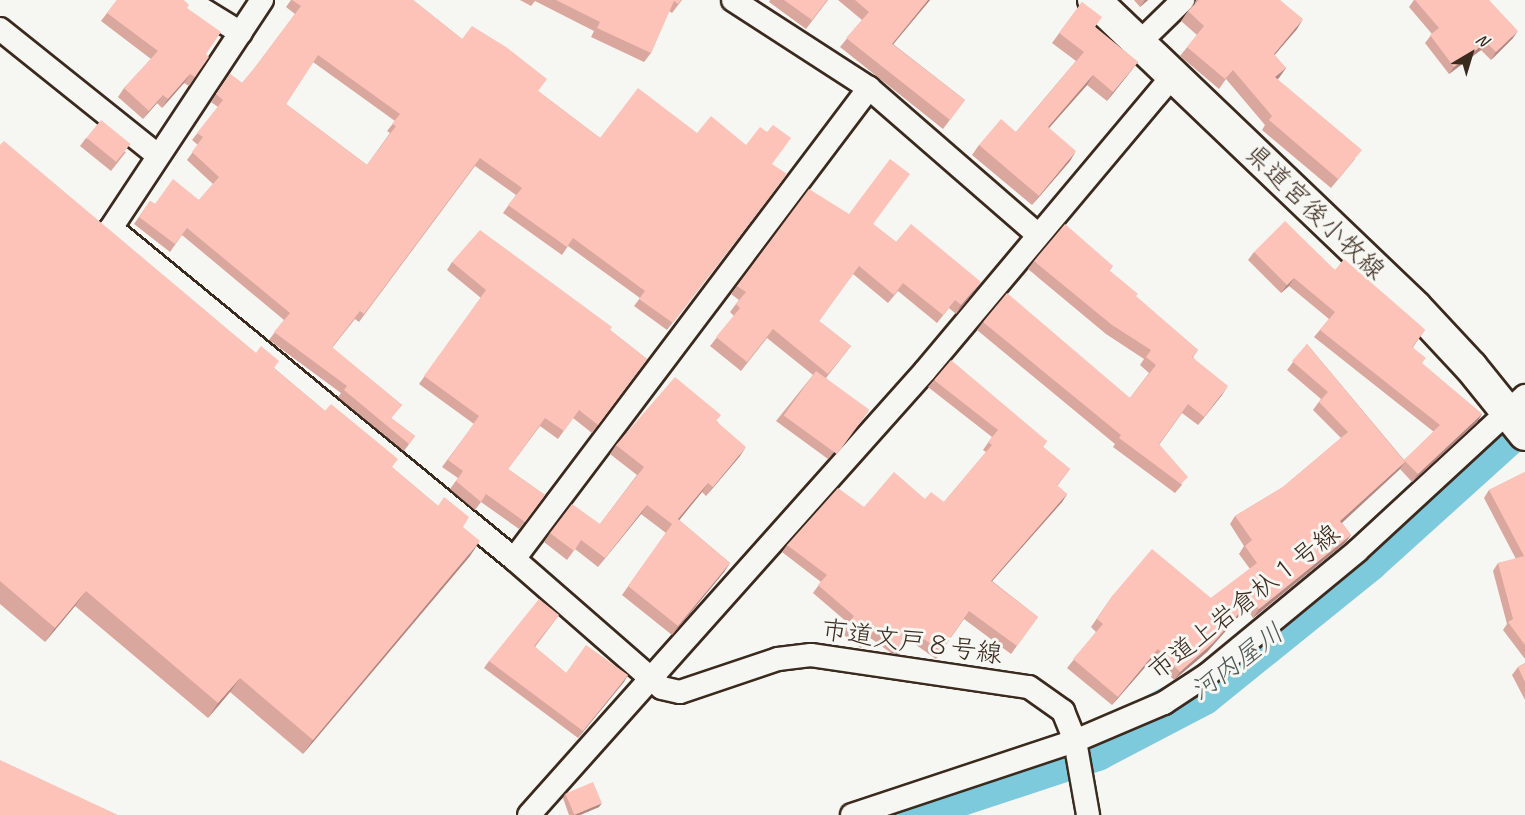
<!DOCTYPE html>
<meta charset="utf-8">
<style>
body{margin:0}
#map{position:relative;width:1525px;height:815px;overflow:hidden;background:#f6f6f2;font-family:Caveat,"Klee One",sans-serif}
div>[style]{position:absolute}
.river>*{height:46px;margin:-23px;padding:0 23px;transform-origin:23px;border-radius:23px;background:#7ecadd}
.roads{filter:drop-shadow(2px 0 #3b2a1e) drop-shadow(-2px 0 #3b2a1e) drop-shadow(0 2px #3b2a1e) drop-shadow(0 -2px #3b2a1e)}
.street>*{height:22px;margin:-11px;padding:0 11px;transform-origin:11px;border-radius:11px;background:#f6f6f2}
.secondary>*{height:32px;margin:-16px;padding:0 16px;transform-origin:16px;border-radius:16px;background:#f6f6f2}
.wall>*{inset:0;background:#daa79e}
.shaded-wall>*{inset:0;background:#b18881}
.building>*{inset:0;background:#fdc2b8;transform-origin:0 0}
span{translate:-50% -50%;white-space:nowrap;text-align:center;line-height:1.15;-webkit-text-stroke:6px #f6f6f2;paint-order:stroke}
.street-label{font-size:26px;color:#3b2a1e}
.water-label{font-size:27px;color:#4f5a57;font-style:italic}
.north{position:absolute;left:1441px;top:24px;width:60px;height:60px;-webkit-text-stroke:4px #f6f6f2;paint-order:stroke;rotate:38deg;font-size:16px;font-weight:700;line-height:24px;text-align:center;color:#3b2a1e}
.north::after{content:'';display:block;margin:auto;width:21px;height:27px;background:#3b2a1e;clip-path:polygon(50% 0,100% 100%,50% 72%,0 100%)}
</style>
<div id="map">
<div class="river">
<div style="left:894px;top:815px;width:213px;rotate:-18.3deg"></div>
<div style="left:1096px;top:748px;width:119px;rotate:-27.6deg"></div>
<div style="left:1201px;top:693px;width:213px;rotate:-38.9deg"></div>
<div style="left:1367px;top:559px;width:213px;rotate:-42.1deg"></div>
</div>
<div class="roads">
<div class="street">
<div style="left:187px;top:0;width:63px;rotate:31.4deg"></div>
<div style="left:262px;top:0;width:273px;rotate:123.5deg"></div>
<div style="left:111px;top:228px;width:522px;rotate:39.4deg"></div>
<div style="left:514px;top:559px;width:196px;rotate:41.1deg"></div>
<div style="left:662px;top:688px;width:18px;rotate:13deg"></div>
<div style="left:680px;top:692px;width:103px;rotate:-18.6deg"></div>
<div style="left:778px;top:659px;width:33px;rotate:-7deg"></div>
<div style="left:811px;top:655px;width:220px;rotate:8.4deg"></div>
<div style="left:1029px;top:687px;width:42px;rotate:35.2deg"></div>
<div style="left:1063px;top:711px;width:32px;rotate:68deg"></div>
<div style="left:1075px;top:741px;width:75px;rotate:80deg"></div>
<div style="left:733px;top:0;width:162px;rotate:32.9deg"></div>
<div style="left:869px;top:88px;width:224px;rotate:41deg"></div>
<div style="left:0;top:29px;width:201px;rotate:38.7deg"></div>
<div style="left:1139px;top:43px;width:62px;rotate:-44.3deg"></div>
<div style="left:514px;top:559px;width:590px;rotate:-52.99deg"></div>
<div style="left:529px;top:815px;width:595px;rotate:-48.27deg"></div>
<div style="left:925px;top:371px;width:386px;rotate:-50deg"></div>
<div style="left:852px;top:815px;width:235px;rotate:-18.4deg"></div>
<div style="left:1075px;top:741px;width:97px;rotate:-23.1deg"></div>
<div style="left:1164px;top:703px;width:53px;rotate:-33.4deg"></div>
<div style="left:1208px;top:674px;width:193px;rotate:-39.5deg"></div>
<div style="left:1357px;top:551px;width:229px;rotate:-42.7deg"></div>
</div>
<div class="secondary">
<div style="left:1094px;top:0;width:444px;rotate:43.7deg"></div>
<div style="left:1415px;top:307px;width:82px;rotate:47deg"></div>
<div style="left:1471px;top:367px;width:86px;rotate:51.1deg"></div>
</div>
</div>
<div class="wall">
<div style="clip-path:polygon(117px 0,187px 8px,206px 54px,195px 77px,189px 86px,184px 83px,162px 108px,157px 103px,143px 119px,118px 97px,124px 88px,151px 59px,101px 21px)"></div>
<div style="clip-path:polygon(evenodd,291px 0,413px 0,462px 39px,538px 91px,600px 138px,697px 133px,746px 145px,772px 164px,781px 182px,667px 330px,634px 306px,640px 298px,568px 246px,562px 255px,503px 213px,516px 195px,475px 166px,359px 322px,355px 319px,332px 348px,402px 405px,391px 418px,415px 436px,404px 451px,338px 397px,341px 393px,269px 340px,284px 320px,182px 235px,170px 252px,134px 224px,150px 201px,155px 204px,199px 200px,213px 184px,187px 160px,198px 145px,192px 140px,218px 107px,211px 102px,230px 74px,242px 83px,253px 70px,295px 14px,286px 7px,291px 0,313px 62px,395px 121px,387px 131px,390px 133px,367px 165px,286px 104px,313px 62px)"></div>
<div style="clip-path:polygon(520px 0,682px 0,672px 13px,669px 11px,651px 53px,644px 62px,591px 37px,594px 31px,535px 1px,531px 6px)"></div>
<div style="clip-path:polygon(770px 0,828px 0,806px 29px,769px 2px)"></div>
<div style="clip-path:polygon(838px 0,930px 0,893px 44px,965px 100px,943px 129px,840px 47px,862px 20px)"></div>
<div style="clip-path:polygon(1134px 0,1148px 0,1140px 7px)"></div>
<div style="clip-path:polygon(1196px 0,1280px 0,1297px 29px,1274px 55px,1286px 68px,1277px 79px,1355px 159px,1331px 188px,1262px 130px,1265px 125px,1226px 79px,1219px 89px,1180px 56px,1197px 35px,1181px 21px,1188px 11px,1194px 5px)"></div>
<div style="clip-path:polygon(1414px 0,1489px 0,1513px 38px,1491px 60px,1481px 50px,1449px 74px,1425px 43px,1432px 34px,1409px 7px)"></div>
<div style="clip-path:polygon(1082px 2px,1095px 27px,1138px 62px,1107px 101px,1087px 85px,1049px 128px,1070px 161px,1032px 205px,972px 155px,979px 145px,1016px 132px,1076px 61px,1052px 43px)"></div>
<div style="clip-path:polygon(86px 138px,126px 152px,111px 171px,80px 146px)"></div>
<div style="clip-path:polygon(0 145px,274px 368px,463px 527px,470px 556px,303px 754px,230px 692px,208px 718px,75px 606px,45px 642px,0 604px)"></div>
<div style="clip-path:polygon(849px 214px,873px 224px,896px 242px,975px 290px,956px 314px,949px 308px,937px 323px,898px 291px,888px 303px,853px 274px,819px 321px,851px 346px,826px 378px,863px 418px,828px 459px,776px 421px,813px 375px,767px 338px,741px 371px,710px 346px,734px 316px,730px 312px,739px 300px,731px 294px,737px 286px)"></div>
<div style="clip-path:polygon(1254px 252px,1335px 270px,1425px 330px,1413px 347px,1422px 364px,1482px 414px,1477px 422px,1412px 482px,1400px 469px,1342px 523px,1351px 535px,1345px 543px,1253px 618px,1246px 608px,1207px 652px,1174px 680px,1153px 658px,1112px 705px,1067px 668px,1096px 632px,1091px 627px,1113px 595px,1211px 598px,1250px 569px,1239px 554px,1244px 546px,1230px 524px,1235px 516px,1283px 487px,1341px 438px,1313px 410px,1321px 399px,1287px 370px,1307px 344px,1404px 460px,1434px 432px,1314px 337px,1329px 319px,1289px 286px,1281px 293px,1248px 260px)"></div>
<div style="clip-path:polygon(1034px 261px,1113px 266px,1109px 271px,1136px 297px,1198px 350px,1193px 357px,1222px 395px,1198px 425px,1182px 413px,1159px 445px,1182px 485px,1175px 493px,1113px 447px,1115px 444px,977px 330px,983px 322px,1130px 398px,1149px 373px,1140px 365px,1144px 359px,1106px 334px,1028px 269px)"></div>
<div style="clip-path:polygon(452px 262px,610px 330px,647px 359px,592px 433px,573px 418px,558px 439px,540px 426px,508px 469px,545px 495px,519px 529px,481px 502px,475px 510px,450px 489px,458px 478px,442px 467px,474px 424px,419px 384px,481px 298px,447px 270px)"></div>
<div style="clip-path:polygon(934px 380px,1047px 441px,1043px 447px,1070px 469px,1057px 486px,1067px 494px,1062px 502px,992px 581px,1038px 617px,1011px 654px,964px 619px,936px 659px,909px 640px,899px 654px,891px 653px,869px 637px,861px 648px,841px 633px,848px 623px,813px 593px,821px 582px,782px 552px,787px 545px,864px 507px,925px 499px,944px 502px,986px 452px,983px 450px,992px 437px,928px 387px)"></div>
<div style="clip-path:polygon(717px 421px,740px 456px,706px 496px,702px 492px,679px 520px,730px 563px,724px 572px,672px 635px,622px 595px,666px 533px,641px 514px,598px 567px,575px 549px,567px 560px,544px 542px,550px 533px,600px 524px,637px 475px,610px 454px,616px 445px)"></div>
<div style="clip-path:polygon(1525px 472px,1525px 659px,1503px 630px,1507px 624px,1493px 571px,1498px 563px,1516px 559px,1484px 498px,1489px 490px)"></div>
<div style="clip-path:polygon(559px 615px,535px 647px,566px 673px,628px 675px,578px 738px,484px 668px,489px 661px)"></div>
<div style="clip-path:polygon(1525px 663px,1525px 700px,1512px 675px,1518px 667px)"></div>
<div style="clip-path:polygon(565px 794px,599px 807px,580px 815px,569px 815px,563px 798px)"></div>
</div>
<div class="shaded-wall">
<div style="clip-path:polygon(928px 0,930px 0,886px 53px,892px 44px)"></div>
<div style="clip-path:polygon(1145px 0,1148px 0,1140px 7px)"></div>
<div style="clip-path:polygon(1303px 19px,1297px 29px,1267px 64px,1274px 54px)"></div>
<div style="clip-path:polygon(1518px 31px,1513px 38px,1491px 60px,1496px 52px)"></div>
<div style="clip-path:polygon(1486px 42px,1481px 50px,1449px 74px,1454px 67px)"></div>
<div style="clip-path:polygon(1138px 62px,1131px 71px,1107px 101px,1113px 92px)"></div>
<div style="clip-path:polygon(1286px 68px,1279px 78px,1268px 87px,1275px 77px)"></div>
<div style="clip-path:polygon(190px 74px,184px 83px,162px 108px,168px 99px)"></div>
<div style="clip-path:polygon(1093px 75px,1087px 85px,1041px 137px,1048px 127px)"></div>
<div style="clip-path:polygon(163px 95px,157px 103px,143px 119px,149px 111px)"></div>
<div style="clip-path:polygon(1076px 151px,1070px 161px,1032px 205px,1039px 196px)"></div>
<div style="clip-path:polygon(1294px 278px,1289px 286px,1281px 293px,1287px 285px)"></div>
<div style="clip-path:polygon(981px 282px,975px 290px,956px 314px,961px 305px)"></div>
<div style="clip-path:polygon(1228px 386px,1222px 395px,1198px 425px,1204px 417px)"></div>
<div style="clip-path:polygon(869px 410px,863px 418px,828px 459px,834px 451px)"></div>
<div style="clip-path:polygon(1482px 414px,1477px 422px,1412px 482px,1418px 474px)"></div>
<div style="clip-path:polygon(746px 447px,740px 456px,706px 496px,713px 487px)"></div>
<div style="clip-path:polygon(1405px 462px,1399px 470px,1335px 529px,1340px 521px)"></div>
<div style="clip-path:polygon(708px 483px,702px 492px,672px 529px,678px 519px)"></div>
<div style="clip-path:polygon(1067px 494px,1062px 502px,986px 588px,991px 581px)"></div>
<div style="clip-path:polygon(647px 505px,641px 514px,598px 567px,605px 558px)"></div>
<div style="clip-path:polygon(1351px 535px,1345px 543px,1253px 618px,1259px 609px)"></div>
<div style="clip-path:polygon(480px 541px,470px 556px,303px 754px,313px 740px)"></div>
<div style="clip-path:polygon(730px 563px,724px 572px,672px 635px,678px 626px)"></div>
<div style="clip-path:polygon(86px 591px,75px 606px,45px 642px,55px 628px)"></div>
<div style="clip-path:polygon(1251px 600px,1246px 608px,1207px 652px,1174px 680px,1180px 672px)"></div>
<div style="clip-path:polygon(909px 640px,899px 654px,891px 653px,897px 646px)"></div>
<div style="clip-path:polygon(1158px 649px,1153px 658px,1112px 705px,1118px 697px)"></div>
<div style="clip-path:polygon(628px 675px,624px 682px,578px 738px,583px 731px)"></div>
<div style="clip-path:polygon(240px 678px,230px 692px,208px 718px,218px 703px)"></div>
<div style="clip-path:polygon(602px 803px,599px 807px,580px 815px,573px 815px)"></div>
</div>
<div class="building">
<div style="clip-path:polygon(117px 0,184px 0,189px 5px,187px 8px,221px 32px,206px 54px,209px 57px,195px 77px,190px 74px,168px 99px,163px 95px,149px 111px,124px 88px,158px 51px,107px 13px)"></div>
<div style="clip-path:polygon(evenodd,292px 0,413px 0,462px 39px,472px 26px,506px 47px,547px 79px,538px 91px,600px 138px,638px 88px,697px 133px,711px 116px,746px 145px,760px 127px,767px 132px,773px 125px,791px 138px,772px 164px,787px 174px,673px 323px,639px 299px,645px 291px,573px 238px,567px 247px,508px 205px,522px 188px,480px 158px,364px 314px,360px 311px,332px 347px,402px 405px,391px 418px,415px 436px,409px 444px,344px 390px,347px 386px,274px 332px,290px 313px,187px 228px,175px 244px,139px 217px,150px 201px,155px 204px,173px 179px,199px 200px,219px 177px,192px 152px,203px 137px,197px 133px,223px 100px,216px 94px,230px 74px,242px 83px,253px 70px,301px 6px,292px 0,318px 55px,400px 114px,392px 124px,396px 126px,367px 165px,286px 104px,318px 55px)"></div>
<div style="clip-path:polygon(556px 0,681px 0,678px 4px,674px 1px,651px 53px,597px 28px,600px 22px)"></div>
<div style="clip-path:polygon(784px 0,827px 0,812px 20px)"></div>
<div style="clip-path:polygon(855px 0,928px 0,892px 44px,965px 100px,950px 120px,846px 38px,869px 12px)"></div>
<div style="clip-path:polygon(1199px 0,1280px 0,1303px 19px,1274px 54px,1286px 68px,1275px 77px,1362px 150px,1338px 179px,1269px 120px,1272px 116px,1233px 70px,1225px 79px,1187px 47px,1204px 26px,1188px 11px)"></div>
<div style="clip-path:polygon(1415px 0,1489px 0,1518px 31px,1496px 52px,1486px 42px,1454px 67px,1430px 35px,1439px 28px)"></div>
<div style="clip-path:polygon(1082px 2px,1102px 17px,1095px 27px,1138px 62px,1113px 92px,1093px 75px,1048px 127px,1076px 151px,1039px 196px,979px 145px,1001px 119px,1016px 132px,1084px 52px,1059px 33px)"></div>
<div style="left:101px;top:120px;width:38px;height:23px;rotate:39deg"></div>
<div style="clip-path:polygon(4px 141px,256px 353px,261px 346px,279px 361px,274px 368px,325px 411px,331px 404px,398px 459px,392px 467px,438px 506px,444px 497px,469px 517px,463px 527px,480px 541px,313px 740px,240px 678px,218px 703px,86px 591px,55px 628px,0 581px,0 145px)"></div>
<div style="clip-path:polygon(890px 159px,910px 174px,873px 224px,896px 242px,911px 224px,981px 282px,961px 305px,955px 300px,943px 315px,903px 283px,894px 295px,859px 266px,819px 321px,851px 346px,828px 374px,773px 329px,747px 362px,716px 337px,740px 308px,736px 304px,746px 292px,737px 286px,809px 189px,849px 214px)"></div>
<div style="clip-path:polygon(1285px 221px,1335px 270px,1344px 259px,1420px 325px,1425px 330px,1412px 347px,1426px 358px,1422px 363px,1482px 414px,1418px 474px,1404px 460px,1440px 425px,1320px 330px,1335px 312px,1294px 278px,1287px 285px,1254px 252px)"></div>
<div style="clip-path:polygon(1065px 224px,1113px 266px,1109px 270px,1138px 294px,1136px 296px,1198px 350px,1192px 357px,1228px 386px,1204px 417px,1188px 404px,1159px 444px,1188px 477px,1181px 484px,1119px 438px,1121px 435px,983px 322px,1007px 293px,1130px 398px,1156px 365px,1146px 357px,1151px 350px,1112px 325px,1034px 261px)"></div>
<div style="clip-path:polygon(480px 230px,612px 327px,610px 330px,647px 359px,598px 425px,579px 410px,564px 431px,545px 418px,508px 469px,545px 495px,525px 522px,486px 494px,481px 502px,456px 481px,463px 471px,448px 460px,479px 416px,424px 376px,486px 290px,452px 262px)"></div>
<div style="clip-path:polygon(1307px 344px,1405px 462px,1340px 521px,1351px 535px,1259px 609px,1251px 600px,1213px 643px,1180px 672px,1158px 649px,1118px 697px,1073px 659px,1103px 624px,1097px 619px,1113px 595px,1152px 549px,1211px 598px,1257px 563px,1245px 546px,1252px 540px,1235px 516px,1283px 487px,1348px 432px,1319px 402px,1328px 392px,1292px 361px)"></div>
<div style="clip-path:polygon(951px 360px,1047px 441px,1043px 447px,1070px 469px,1057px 485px,1067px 494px,991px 581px,1038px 617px,1017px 646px,969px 611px,941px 651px,915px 633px,905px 647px,897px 646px,875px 629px,867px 640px,847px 625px,854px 616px,818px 585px,827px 575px,787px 545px,838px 488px,864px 507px,894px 472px,925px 499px,931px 492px,944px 502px,992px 445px,988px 442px,998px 430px,934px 380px)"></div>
<div style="left:816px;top:371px;width:66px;height:55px;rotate:36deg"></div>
<div style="clip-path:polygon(675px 377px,721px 415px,716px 421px,746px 447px,713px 487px,708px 483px,678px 519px,730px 563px,678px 626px,628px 586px,672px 524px,647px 505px,605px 558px,581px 540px,574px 551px,550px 533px,572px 504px,600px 524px,644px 467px,616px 445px)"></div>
<div style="clip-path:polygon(1525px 472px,1525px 645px,1508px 622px,1513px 619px,1498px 563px,1524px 556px,1489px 490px)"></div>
<div style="clip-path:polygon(539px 599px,559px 615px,534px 646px,566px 673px,586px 645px,628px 675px,583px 731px,489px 661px)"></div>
<div style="clip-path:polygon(1525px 663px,1525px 682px,1518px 667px)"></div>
<div style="clip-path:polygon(0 760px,118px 815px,0 815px)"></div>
<div style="left:593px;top:782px;width:23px;height:30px;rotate:67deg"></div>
</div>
<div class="street-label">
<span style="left:1315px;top:212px;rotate:44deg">県道宮後小牧線</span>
<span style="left:1244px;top:602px;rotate:-38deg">市道上岩倉杁１号線</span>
<span style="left:912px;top:642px;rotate:8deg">市道文戸８号線</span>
</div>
<div class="water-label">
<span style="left:1237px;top:662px;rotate:-37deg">河内屋川</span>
</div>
<div class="north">N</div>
</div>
